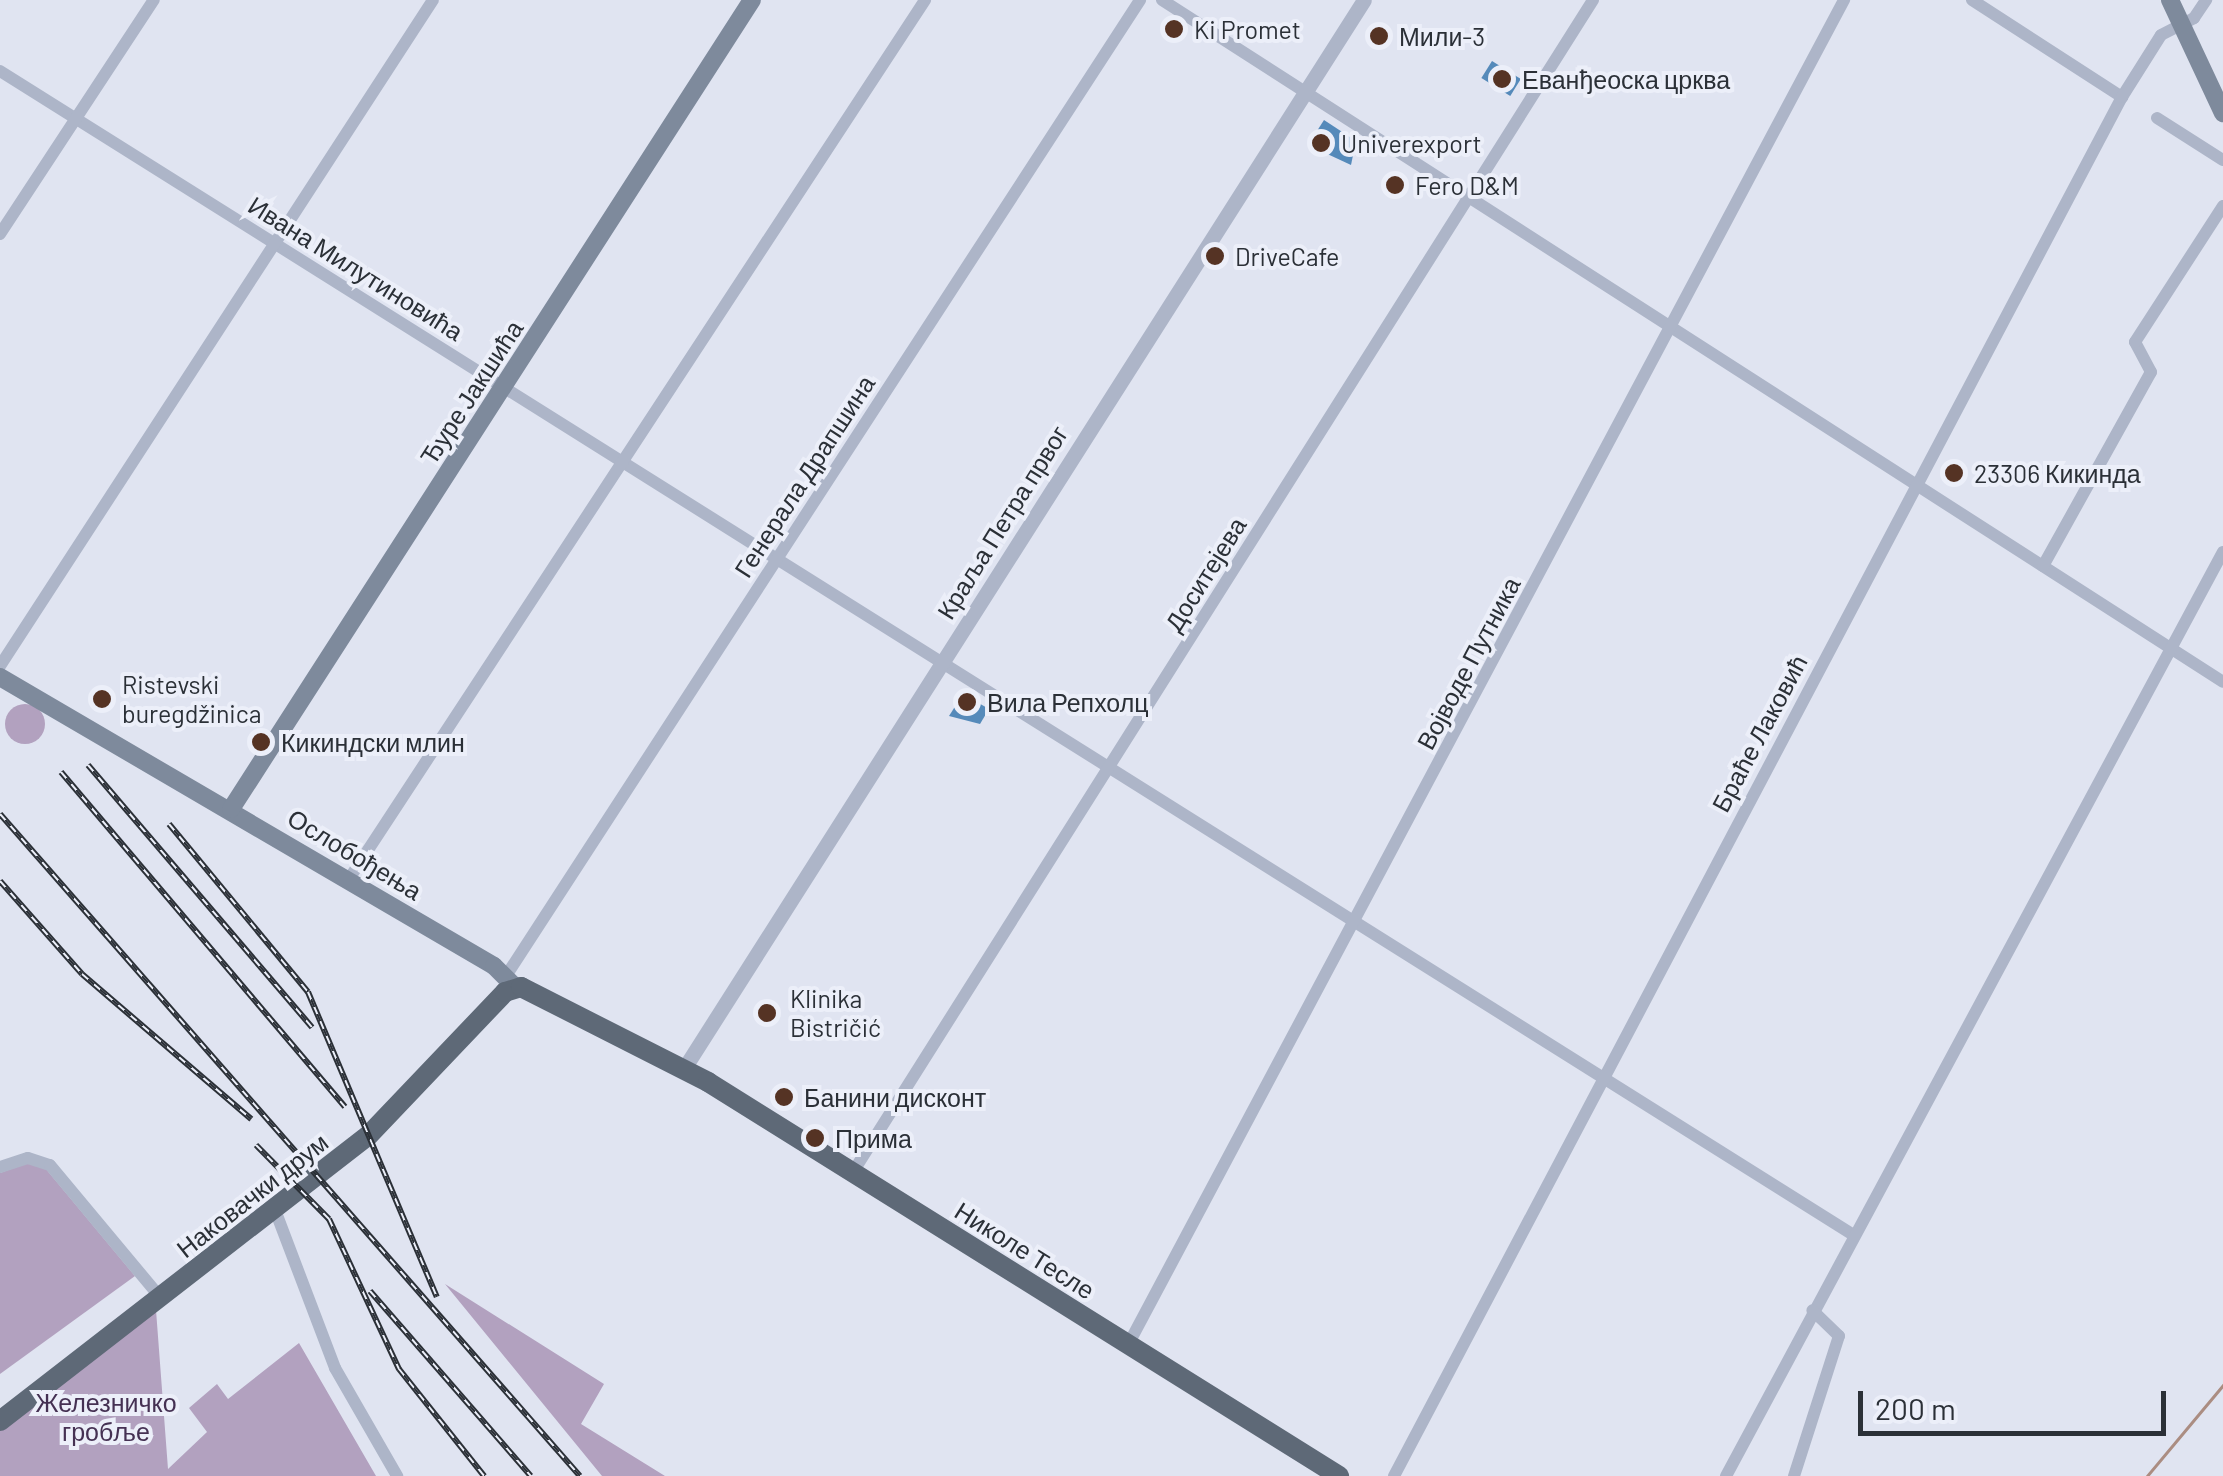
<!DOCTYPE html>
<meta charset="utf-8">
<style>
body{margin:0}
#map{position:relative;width:2223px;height:1476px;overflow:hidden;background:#e0e4f1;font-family:Barlow,sans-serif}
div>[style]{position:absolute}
.green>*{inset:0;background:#b2a1bf}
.round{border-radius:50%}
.stream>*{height:2.5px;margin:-1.25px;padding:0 1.25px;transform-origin:1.25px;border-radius:1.25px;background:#ab8d82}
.building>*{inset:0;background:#558aba;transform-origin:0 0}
.minor>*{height:12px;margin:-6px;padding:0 6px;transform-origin:6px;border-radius:6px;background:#adb5c8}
.tertiary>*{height:15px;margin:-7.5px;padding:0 7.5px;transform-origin:7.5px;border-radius:7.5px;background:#adb5c8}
.secondary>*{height:18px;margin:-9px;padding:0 9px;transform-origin:9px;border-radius:9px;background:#7e8a9c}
.primary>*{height:20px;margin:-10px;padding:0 10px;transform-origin:10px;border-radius:10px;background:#5e6977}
.rail>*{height:6px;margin-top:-3px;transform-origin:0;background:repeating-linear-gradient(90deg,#eceff9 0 8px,#2b3037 0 16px);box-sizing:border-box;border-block:2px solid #2b3037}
.dots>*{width:28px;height:28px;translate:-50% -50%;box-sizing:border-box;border:5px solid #eceff9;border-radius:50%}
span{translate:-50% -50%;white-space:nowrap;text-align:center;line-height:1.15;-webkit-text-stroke:8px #eceff9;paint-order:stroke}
.poi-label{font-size:25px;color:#2b3037}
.left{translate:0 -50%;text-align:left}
.street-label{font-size:25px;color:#2b3037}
.park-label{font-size:25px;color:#453153}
.scale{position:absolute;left:1858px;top:1391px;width:308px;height:45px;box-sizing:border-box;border:5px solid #2b3037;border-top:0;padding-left:12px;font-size:30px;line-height:35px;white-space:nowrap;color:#2b3037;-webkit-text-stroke:8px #eceff9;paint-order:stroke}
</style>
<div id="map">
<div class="green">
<div class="round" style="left:5px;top:704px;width:40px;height:40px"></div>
<div style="clip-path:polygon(27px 1163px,46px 1169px,135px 1276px,0 1374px,0 1173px)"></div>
<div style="clip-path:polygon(445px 1284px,604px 1384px,581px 1424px,665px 1476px,602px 1476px)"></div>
<div style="clip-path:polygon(156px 1310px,168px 1469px,207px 1432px,189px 1408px,217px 1384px,228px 1399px,299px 1343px,376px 1476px,0 1476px,0 1429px)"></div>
</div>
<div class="stream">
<div style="left:2147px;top:1476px;width:119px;rotate:-50.1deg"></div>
</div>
<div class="building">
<div style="left:1492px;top:61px;width:34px;height:20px;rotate:32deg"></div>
<div style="clip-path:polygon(1324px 120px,1356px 141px,1351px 165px,1308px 145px)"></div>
<div style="clip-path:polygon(963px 694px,989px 709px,980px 724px,949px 716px)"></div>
</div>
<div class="minor">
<div style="left:1162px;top:0;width:1261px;rotate:32.73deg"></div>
<div style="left:1972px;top:0;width:179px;rotate:32.9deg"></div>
<div style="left:0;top:71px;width:2187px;rotate:32.13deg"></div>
<div style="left:2157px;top:118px;width:78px;rotate:32.5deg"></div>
<div style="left:0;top:234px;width:280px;rotate:-56.7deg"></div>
<div style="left:2043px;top:566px;width:222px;rotate:-60.9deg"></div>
<div style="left:2151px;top:372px;width:34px;rotate:-118deg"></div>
<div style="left:2135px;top:342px;width:162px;rotate:-57.1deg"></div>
<div style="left:0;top:666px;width:794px;rotate:-56.97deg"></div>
<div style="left:349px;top:879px;width:1051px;rotate:-56.76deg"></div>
<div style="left:506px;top:976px;width:1164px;rotate:-56.99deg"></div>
<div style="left:0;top:1167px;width:29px;rotate:-18deg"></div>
<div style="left:28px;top:1158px;width:23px;rotate:18deg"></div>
<div style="left:50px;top:1165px;width:172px;rotate:50.2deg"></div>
<div style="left:853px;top:1172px;width:1386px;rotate:-57.73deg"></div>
<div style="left:275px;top:1210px;width:169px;rotate:69.2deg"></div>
<div style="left:335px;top:1368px;width:125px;rotate:60.1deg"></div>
<div style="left:1128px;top:1345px;width:1524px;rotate:-61.97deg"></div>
<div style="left:1394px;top:1476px;width:1559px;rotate:-62.17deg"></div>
<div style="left:2122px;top:97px;width:73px;rotate:-57.8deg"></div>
<div style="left:2161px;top:35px;width:37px;rotate:-27deg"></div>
<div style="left:2194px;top:18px;width:22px;rotate:-56deg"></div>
<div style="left:1726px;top:1476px;width:1049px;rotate:-61.73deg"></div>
<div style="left:1794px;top:1476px;width:147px;rotate:-72.2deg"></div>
<div style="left:1839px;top:1336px;width:37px;rotate:-136deg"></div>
</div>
<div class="tertiary">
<div style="left:683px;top:1070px;width:1268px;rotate:-57.53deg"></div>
</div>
<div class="secondary">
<div style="left:2170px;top:0;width:125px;rotate:64.9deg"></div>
<div style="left:0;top:677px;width:572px;rotate:30.33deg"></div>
<div style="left:494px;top:966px;width:30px;rotate:45deg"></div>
<div style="left:231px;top:809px;width:962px;rotate:-57.22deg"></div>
</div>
<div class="primary">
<div style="left:0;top:1421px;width:465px;rotate:-37.8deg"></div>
<div style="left:368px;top:1136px;width:199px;rotate:-46.4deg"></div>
<div style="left:505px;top:992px;width:17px;rotate:-17deg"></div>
<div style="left:521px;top:987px;width:210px;rotate:26.9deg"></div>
<div style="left:708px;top:1082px;width:744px;rotate:31.98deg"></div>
</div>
<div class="rail">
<div style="left:88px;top:765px;width:345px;rotate:49.5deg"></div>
<div style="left:61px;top:772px;width:439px;rotate:49.7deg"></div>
<div style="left:0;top:814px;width:880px;rotate:48.78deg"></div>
<div style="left:169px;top:824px;width:218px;rotate:50.4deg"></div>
<div style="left:308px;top:992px;width:331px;rotate:67.1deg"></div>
<div style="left:0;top:881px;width:124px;rotate:48.6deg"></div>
<div style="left:82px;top:974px;width:223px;rotate:40.6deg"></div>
<div style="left:256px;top:1145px;width:104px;rotate:45.4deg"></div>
<div style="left:329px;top:1219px;width:166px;rotate:65deg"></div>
<div style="left:399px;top:1369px;width:137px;rotate:51.5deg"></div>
<div style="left:370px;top:1291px;width:245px;rotate:49deg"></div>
</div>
<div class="dots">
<div style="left:1174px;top:29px;background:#553324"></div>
<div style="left:1379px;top:36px;background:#553324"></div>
<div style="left:1502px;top:79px;background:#553324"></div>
<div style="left:1321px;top:143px;background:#553324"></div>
<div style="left:1395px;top:185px;background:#553324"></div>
<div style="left:1215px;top:256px;background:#553324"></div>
<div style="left:1954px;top:473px;background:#553324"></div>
<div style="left:102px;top:699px;background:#553324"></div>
<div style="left:967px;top:702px;background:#553324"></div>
<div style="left:261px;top:742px;background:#553324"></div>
<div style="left:767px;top:1013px;background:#553324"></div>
<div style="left:784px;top:1097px;background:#553324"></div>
<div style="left:815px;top:1138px;background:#553324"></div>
</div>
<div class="poi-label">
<span class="left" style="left:1194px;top:29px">Ki Promet</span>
<span class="left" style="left:1399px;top:36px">Мили-3</span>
<span class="left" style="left:1522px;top:79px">Еванђеоска црква</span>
<span class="left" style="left:1341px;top:143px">Univerexport</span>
<span class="left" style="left:1415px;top:185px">Fero D&amp;M</span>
<span class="left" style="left:1235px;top:256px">DriveCafe</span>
<span class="left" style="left:1974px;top:473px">23306 Кикинда</span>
<span class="left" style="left:122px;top:699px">Ristevski<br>buregdžinica</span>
<span class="left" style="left:987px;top:702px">Вила Репхолц</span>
<span class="left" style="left:281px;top:742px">Кикиндски млин</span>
<span class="left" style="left:790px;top:1013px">Klinika<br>Bistričić</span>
<span class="left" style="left:804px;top:1097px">Банини дисконт</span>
<span class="left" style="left:835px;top:1138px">Прима</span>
</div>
<div class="street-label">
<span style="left:356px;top:268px;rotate:32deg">Ивана Милутиновића</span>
<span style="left:471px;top:392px;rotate:-57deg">Ђуре Јакшића</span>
<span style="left:804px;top:476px;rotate:-57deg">Генерала Драпшина</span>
<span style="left:1002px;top:522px;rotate:-58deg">Краља Петра првог</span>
<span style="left:1205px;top:574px;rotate:-58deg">Доситејева</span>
<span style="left:1468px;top:663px;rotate:-62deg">Војводе Путника</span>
<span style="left:1759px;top:733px;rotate:-62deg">Браће Лаковић</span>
<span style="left:355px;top:854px;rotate:31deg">Ослобођења</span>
<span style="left:252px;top:1195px;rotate:-38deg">Наковачки друм</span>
<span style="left:1025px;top:1250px;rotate:32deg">Николе Тесле</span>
</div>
<div class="park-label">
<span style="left:106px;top:1417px">Железничко<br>гробље</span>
</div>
<div class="scale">200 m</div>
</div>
